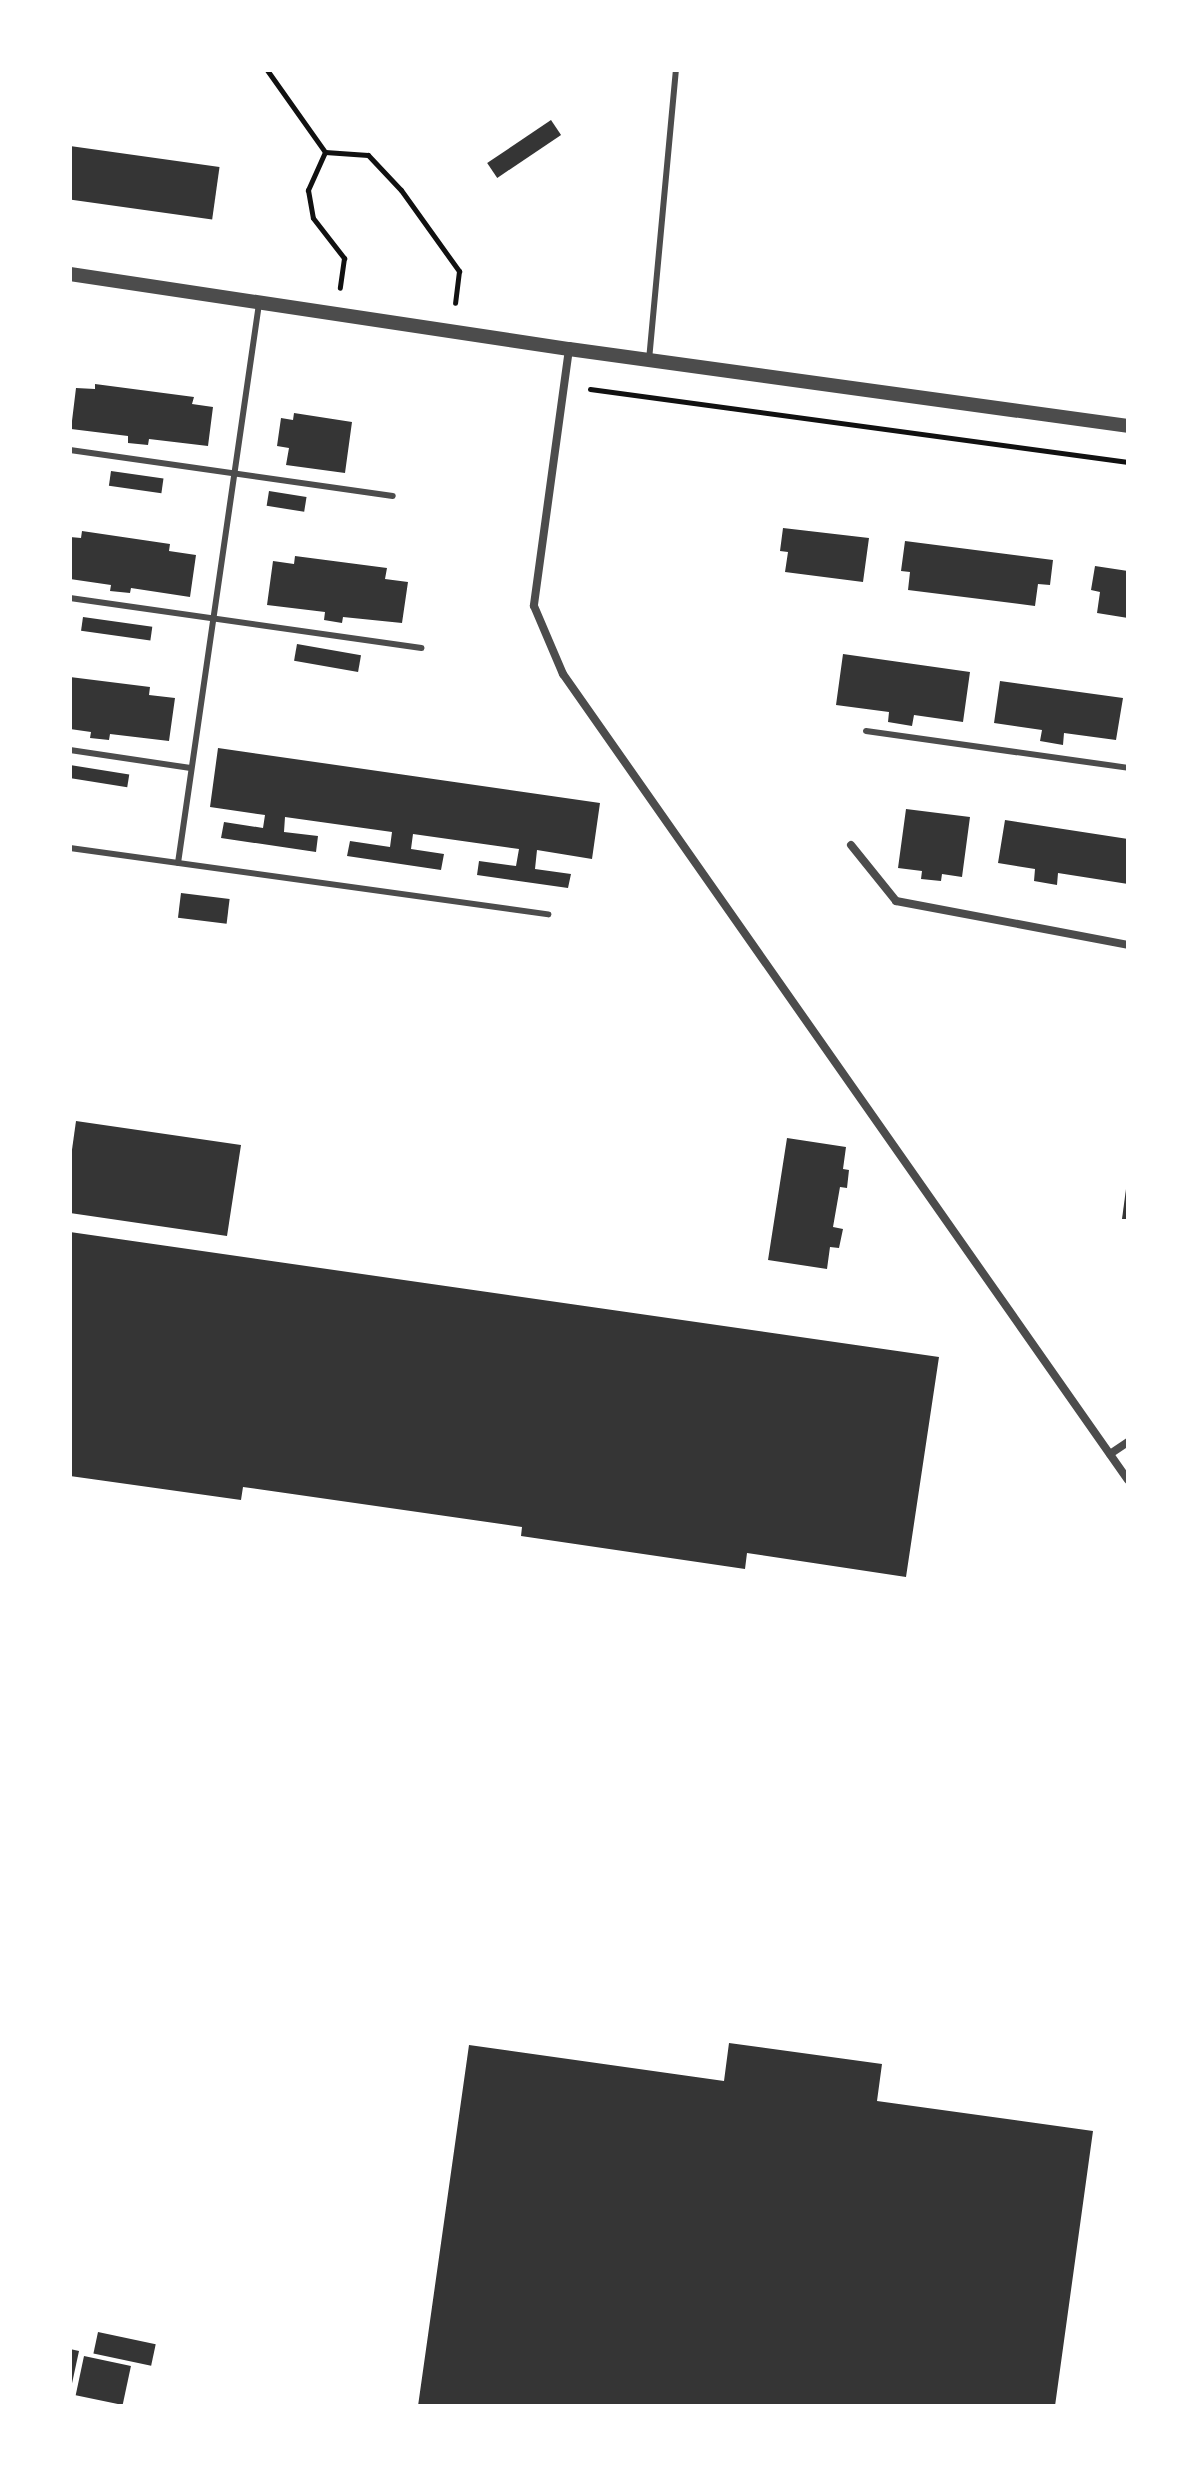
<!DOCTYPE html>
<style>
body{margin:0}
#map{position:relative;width:1198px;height:2476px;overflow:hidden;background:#fff;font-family:Raleway,sans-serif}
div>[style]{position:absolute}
.building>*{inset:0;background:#353535;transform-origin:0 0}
.path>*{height:5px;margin:-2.5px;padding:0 2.5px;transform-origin:2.5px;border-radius:2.5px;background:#111}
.service>*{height:6px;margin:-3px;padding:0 3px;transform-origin:3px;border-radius:3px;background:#4c4c4c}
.minor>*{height:8px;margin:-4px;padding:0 4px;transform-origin:4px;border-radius:4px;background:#4c4c4c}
.tertiary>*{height:14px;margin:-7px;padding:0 7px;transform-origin:7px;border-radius:7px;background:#4c4c4c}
span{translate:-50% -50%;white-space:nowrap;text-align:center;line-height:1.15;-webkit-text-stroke:8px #fff;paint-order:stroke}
.frame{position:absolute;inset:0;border:72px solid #fff;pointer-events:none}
</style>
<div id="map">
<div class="building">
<div style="left:551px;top:120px;width:18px;height:77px;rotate:56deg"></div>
<div style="left:70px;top:146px;width:151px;height:53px;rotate:8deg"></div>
<div style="clip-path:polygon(95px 384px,194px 397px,192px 404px,213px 407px,208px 446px,149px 439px,148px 445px,128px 443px,128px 436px,71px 429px,76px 388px,95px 389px)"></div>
<div style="clip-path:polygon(294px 413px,352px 422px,345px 473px,286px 465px,289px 448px,277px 446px,281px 418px,293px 420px)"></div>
<div style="left:111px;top:471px;width:53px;height:15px;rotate:8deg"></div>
<div style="left:269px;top:491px;width:38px;height:15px;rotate:9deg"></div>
<div style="clip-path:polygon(783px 528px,869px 538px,863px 582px,785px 572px,788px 552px,780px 551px)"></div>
<div style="clip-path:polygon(82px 531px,170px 544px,169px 551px,196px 555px,190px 597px,131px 588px,130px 593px,110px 591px,111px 585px,70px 579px,70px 537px,81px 538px)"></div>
<div style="clip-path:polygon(905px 541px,1053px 560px,1050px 585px,1038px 584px,1035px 606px,908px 590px,910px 572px,901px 571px)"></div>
<div style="clip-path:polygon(295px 556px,387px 568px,385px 579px,408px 582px,402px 623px,343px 617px,342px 623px,324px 620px,325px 612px,267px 605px,273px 561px,294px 564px)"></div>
<div style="clip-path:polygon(1095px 566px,1128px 571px,1128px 618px,1097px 613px,1100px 592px,1091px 590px)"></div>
<div style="left:83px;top:617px;width:70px;height:14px;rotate:8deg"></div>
<div style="left:297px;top:644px;width:65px;height:17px;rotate:10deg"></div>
<div style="clip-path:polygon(843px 654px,970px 672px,963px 722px,914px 715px,912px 726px,888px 722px,889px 712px,836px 705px)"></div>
<div style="clip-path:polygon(70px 677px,150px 687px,149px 695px,175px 698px,169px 741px,110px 734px,109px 740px,90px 738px,91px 732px,70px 729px)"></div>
<div style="clip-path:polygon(1000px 681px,1123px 698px,1116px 740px,1064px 733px,1063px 745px,1040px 741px,1042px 730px,994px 723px)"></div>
<div style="clip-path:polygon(218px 748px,600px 803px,592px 859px,537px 850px,535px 869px,571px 874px,568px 888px,477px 875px,479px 861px,516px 866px,519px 849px,413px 834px,411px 849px,444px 854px,441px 870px,347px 856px,350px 841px,390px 847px,392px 832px,285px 817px,284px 832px,318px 836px,316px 852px,221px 838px,224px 822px,263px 828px,265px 815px,210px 807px)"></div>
<div style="left:70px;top:765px;width:60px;height:13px;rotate:9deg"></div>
<div style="clip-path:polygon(906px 809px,970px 817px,962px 877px,942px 874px,941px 881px,921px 879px,922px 871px,898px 868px)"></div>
<div style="clip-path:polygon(1005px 820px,1128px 839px,1128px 884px,1058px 873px,1057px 885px,1034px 881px,1035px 869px,998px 863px)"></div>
<div style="left:181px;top:893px;width:49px;height:25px;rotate:7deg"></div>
<div style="clip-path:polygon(76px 1121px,241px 1145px,227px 1236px,70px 1213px,70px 1164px)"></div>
<div style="clip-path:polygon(787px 1138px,846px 1147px,843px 1169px,849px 1170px,847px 1188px,840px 1187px,833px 1227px,843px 1229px,839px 1248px,830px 1247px,827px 1269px,768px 1260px)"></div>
<div style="clip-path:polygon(1126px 1189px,1128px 1189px,1128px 1219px,1122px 1219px)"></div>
<div style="clip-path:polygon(70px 1232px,939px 1357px,906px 1577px,747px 1553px,745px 1569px,521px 1536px,522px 1527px,243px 1487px,241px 1500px,70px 1476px)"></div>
<div style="clip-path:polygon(729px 2043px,882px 2064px,877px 2101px,1093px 2131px,1055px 2406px,418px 2406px,469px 2045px,724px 2081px)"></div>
<div style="left:98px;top:2332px;width:59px;height:22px;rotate:12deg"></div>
<div style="clip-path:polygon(70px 2349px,79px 2351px,71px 2388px,70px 2387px)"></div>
<div style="left:84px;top:2356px;width:48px;height:40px;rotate:12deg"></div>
</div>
<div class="path">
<div style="left:267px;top:70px;width:100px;rotate:54.7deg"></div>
<div style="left:325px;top:152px;width:43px;rotate:4deg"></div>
<div style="left:368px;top:155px;width:48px;rotate:46.7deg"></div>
<div style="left:401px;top:190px;width:100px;rotate:54.4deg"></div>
<div style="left:459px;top:271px;width:32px;rotate:97deg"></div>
<div style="left:325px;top:152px;width:42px;rotate:114.1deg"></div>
<div style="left:308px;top:190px;width:28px;rotate:80deg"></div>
<div style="left:313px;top:218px;width:51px;rotate:52.2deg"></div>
<div style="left:344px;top:258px;width:30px;rotate:98deg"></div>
<div style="left:590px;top:389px;width:543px;rotate:7.73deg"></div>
</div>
<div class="service">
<div style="left:649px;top:360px;width:291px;rotate:-84.7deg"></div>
<div style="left:70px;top:450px;width:326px;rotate:8.1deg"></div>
<div style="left:70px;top:598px;width:355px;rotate:8.1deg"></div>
<div style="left:866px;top:731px;width:265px;rotate:8deg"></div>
<div style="left:70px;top:750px;width:122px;rotate:8.5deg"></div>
<div style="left:70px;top:848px;width:483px;rotate:7.9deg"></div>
<div style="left:178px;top:863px;width:565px;rotate:-81.76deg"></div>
</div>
<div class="minor">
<div style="left:569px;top:349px;width:259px;rotate:97.8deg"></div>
<div style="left:534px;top:606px;width:74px;rotate:66.9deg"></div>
<div style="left:563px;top:674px;width:984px;rotate:54.97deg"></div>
<div style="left:851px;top:845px;width:72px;rotate:51.2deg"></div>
<div style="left:896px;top:901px;width:236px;rotate:10.7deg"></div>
<div style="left:1110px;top:1454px;width:22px;rotate:-34deg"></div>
</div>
<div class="tertiary">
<div style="left:70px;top:274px;width:505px;rotate:8.55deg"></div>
<div style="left:569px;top:349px;width:564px;rotate:7.84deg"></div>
</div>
<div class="frame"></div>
</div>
